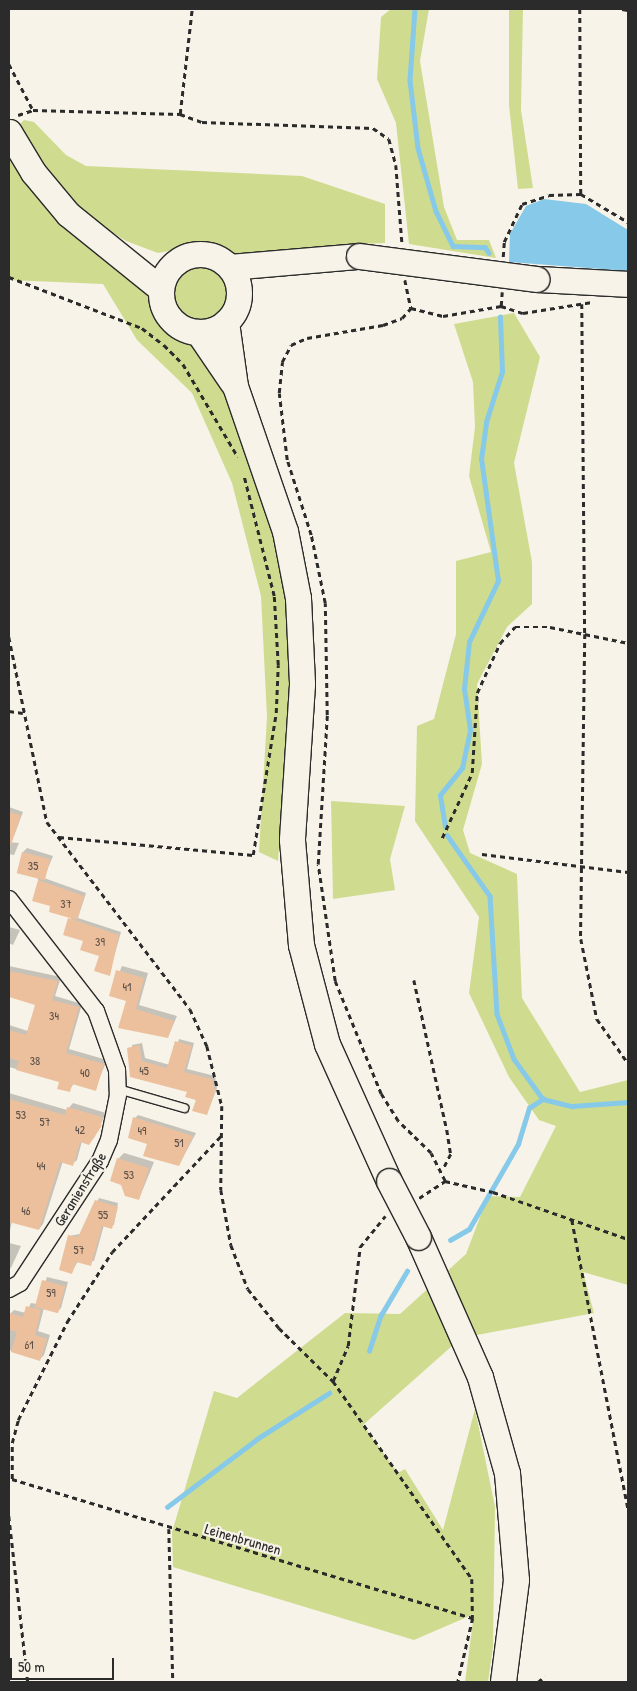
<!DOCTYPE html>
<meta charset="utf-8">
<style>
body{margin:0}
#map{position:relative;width:637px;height:1691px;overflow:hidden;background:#f7f3e8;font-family:"Patrick Hand",sans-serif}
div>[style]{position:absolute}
.green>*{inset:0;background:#cfdc8f}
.round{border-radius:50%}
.water>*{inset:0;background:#87c9e8}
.shadow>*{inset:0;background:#0003}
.stream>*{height:4.5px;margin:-2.25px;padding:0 2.25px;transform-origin:2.25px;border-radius:2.25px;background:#87c9e8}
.building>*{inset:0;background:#edc09d;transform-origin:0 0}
.path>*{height:2.5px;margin-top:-1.25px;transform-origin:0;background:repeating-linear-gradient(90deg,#2b2b2b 0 5px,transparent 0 9px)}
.roads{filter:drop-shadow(1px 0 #2b2b2b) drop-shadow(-1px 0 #2b2b2b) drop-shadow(0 1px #2b2b2b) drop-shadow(0 -1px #2b2b2b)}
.service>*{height:8px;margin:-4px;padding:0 4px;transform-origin:4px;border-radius:4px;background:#f7f3e8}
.minor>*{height:16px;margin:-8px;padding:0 8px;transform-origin:8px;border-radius:8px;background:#f7f3e8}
.primary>*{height:25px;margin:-12.5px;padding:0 12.5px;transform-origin:12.5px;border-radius:12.5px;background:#f7f3e8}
.primary>.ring{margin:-12.5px;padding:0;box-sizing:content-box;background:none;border:25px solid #f7f3e8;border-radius:50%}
.bridges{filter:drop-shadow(1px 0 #2b2b2b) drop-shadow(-1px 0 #2b2b2b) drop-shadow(0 1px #2b2b2b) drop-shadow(0 -1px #2b2b2b)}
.primary-bridge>*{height:25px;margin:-12.5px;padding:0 12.5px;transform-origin:12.5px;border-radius:12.5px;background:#f7f3e8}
span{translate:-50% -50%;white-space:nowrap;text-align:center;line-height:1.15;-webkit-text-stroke:4.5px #f7f3e8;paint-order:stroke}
.number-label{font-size:12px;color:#5c5048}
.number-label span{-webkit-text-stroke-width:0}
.street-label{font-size:15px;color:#2b2b2b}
.frame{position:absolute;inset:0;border:10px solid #2b2b2b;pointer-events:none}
.scale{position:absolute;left:10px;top:1658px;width:104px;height:22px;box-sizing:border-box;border:2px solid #2b2b2b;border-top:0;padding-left:6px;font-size:15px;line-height:18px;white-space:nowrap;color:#2b2b2b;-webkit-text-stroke:4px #f7f3e8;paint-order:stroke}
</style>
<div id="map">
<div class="green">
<div style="clip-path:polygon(391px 9px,429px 9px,420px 61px,444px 207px,457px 240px,489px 240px,496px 258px,409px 244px,396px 123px,377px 79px,381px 17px)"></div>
<div style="clip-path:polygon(509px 9px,523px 9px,521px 110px,533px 188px,518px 189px,509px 105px)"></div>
<div style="clip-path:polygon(24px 120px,34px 122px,66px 155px,86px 166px,302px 176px,385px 204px,385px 243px,332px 245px,244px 258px,204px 244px,158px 253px,126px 241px,85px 215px,48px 180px,16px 128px)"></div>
<div style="clip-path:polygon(9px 159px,48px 209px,145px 288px,156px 319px,197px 346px,220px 382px,274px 533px,287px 594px,292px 667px,278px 861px,259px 852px,267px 717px,261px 596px,232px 483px,192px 393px,137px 340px,103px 284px,9px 280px)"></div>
<div class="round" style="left:169px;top:262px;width:62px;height:62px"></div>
<div style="clip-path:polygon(514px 313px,540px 357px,514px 463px,532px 562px,532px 604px,507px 627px,477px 684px,482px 764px,463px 830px,470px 853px,517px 874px,522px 998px,580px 1092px,628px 1080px,628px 1285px,583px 1272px,594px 1313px,461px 1338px,363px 1425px,398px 1473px,405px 1469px,443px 1530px,475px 1409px,495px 1507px,493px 1647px,488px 1682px,465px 1682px,474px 1614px,414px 1640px,173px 1567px,172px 1532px,214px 1391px,237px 1398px,345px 1313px,400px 1314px,466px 1254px,488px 1196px,520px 1197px,556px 1126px,539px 1120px,509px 1077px,469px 993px,479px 917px,415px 821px,417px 726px,434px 719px,456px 634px,456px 561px,491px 552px,469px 476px,475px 427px,473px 382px,454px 324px)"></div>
<div style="clip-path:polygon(331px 801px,405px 806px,390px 859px,395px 890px,333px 899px)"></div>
</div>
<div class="water">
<div style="clip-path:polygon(544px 199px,586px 204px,628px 230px,628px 271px,509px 262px,510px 234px,526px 206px)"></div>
</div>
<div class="shadow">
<div style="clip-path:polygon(9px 807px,23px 812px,14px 836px,9px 834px)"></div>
<div style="clip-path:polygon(9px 842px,19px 843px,14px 855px,9px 854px)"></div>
<div style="clip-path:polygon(27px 848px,53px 856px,44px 878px,86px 893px,78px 918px,121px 932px,109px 975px,100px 955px,84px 941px,70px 917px,52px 905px,23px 852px)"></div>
<div style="clip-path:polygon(9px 927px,20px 930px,13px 945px,9px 943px)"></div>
<div style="clip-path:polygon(9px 966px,61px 977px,55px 996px,82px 1004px,69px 1049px,107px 1060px,95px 1089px,74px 1083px,69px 1091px,61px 1081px,9px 1067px,9px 1025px,28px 1031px,36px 1004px,9px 996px)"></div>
<div style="clip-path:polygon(122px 966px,148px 973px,139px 1005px,177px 1016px,168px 1037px,120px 1027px,127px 1000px,110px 995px)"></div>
<div style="clip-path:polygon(179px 1039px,194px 1043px,187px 1069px,215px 1076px,217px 1088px,207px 1114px,188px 1091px,131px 1076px,132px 1045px,142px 1043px,145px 1058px,170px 1065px)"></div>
<div style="clip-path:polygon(9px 1093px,67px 1110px,73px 1103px,106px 1113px,94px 1138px,82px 1141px,77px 1160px,72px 1164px,63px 1161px,43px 1224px,39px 1229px,12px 1222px,9px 1234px)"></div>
<div style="clip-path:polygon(138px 1115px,196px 1133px,179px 1165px,148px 1143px,135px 1118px)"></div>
<div style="clip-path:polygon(124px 1153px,154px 1162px,139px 1199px,118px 1159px)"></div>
<div style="clip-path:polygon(99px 1198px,118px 1203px,114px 1225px,104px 1225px,94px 1261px,78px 1261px,72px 1272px,69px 1236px,80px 1234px)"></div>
<div style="clip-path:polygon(9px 1243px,21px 1246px,11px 1268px,9px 1267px)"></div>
<div style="clip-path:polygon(47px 1277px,68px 1282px,61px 1308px,57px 1312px,44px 1308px,38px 1331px,50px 1335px,44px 1355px,40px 1359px,9px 1350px,10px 1314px,14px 1310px,26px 1313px,31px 1303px,37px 1304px)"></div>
</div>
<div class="stream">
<div style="left:415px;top:9px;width:71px;rotate:94deg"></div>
<div style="left:410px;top:80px;width:68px;rotate:83.3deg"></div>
<div style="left:418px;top:148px;width:66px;rotate:74.1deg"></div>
<div style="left:436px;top:211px;width:39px;rotate:64deg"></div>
<div style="left:453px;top:246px;width:32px;rotate:2deg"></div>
<div style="left:485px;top:247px;width:7px;rotate:56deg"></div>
<div style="left:445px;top:827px;width:32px;rotate:-99deg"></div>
<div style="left:440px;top:795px;width:35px;rotate:-51deg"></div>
<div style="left:462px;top:768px;width:39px;rotate:-78deg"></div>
<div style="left:470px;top:730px;width:41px;rotate:-98.3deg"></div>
<div style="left:464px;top:689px;width:47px;rotate:-83.9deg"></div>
<div style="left:469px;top:642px;width:68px;rotate:-64.6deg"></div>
<div style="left:498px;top:581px;width:123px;rotate:-97.9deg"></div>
<div style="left:481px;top:459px;width:37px;rotate:-82deg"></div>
<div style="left:486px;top:422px;width:52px;rotate:-72.3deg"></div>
<div style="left:502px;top:372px;width:55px;rotate:-92.1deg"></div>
<div style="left:447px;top:835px;width:75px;rotate:54.8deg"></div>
<div style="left:490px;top:896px;width:118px;rotate:86.6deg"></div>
<div style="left:497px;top:1014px;width:48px;rotate:69.3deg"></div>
<div style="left:514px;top:1059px;width:49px;rotate:54.1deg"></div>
<div style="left:543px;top:1099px;width:30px;rotate:14deg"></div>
<div style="left:572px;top:1106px;width:56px;rotate:-4.1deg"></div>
<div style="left:450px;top:1240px;width:22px;rotate:-30deg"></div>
<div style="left:469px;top:1229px;width:98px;rotate:-60deg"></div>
<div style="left:518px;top:1144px;width:38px;rotate:-73deg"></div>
<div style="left:529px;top:1108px;width:17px;rotate:-33deg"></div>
<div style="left:369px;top:1351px;width:38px;rotate:-72deg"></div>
<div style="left:381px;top:1315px;width:51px;rotate:-59.4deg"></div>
<div style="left:167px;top:1507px;width:116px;rotate:-37deg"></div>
<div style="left:260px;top:1437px;width:82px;rotate:-32.5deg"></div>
</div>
<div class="building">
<div style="clip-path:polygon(9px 812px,21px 815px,11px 845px,9px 845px)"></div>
<div style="left:22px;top:852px;width:29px;height:22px;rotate:14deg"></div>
<div style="clip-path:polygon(38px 880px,84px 896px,77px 920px,49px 912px,50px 906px,32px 901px)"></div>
<div style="clip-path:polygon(68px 918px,119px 935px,110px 976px,94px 971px,99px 956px,80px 950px,83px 941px,63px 935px)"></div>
<div style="clip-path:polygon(116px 970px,144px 978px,136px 1009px,174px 1021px,168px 1038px,118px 1028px,126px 1001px,109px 996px)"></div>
<div style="clip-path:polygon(9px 971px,58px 981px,52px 1000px,79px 1007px,66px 1053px,104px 1064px,96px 1091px,72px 1084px,70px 1092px,57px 1089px,59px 1082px,16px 1070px,19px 1061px,9px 1058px,9px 1030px,26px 1035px,35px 1005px,9px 997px)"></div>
<div style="clip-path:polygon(175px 1041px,192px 1046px,184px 1072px,212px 1079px,215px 1091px,207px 1115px,192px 1111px,196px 1100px,185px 1097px,187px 1092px,130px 1077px,127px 1048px,139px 1045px,142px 1061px,167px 1068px)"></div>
<div style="clip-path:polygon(9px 1099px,65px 1115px,67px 1107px,102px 1117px,101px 1127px,89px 1145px,80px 1142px,73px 1166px,60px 1162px,39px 1230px,9px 1222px)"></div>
<div style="clip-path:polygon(133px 1117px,193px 1136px,179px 1166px,143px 1156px,147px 1144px,128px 1138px)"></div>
<div style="clip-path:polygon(117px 1158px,149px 1168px,139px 1200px,125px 1196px,121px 1185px,110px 1181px)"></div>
<div style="clip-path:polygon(95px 1200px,118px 1207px,112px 1229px,102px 1226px,91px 1266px,76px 1262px,72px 1274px,59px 1270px,68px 1235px,78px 1237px)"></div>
<div style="left:42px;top:1280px;width:24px;height:28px;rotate:15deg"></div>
<div style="clip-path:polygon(26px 1306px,41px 1310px,35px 1335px,47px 1339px,40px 1361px,11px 1352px,17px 1332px,9px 1330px,9px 1313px,23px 1317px)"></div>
</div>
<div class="path">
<div style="left:580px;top:9px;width:185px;rotate:89.7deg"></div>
<div style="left:622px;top:9px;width:6px;rotate:9deg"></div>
<div style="left:9px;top:64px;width:52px;rotate:62.4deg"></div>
<div style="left:180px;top:114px;width:106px;rotate:-83.5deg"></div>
<div style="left:18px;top:115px;width:16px;rotate:-18deg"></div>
<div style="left:33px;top:110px;width:147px;rotate:1.6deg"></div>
<div style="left:180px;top:114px;width:23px;rotate:20deg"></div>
<div style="left:202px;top:122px;width:171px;rotate:2deg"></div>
<div style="left:373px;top:128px;width:19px;rotate:35deg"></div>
<div style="left:389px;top:139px;width:27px;rotate:75deg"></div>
<div style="left:396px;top:165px;width:77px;rotate:85.5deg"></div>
<div style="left:503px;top:257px;width:15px;rotate:-86deg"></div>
<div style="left:504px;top:242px;width:42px;rotate:-64.7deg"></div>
<div style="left:522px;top:204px;width:28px;rotate:-18deg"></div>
<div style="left:549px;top:195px;width:32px;rotate:-2deg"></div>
<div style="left:581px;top:194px;width:55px;rotate:30.8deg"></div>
<div style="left:9px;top:277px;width:142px;rotate:21deg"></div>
<div style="left:142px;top:328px;width:28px;rotate:38deg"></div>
<div style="left:164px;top:345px;width:27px;rotate:45deg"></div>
<div style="left:183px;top:364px;width:108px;rotate:59.4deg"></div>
<div style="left:405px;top:280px;width:29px;rotate:78deg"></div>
<div style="left:582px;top:304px;width:330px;rotate:89.5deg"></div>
<div style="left:585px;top:634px;width:305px;rotate:90.8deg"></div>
<div style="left:581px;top:939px;width:82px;rotate:78.7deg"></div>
<div style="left:597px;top:1019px;width:54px;rotate:54.8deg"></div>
<div style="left:501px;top:306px;width:14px;rotate:-86deg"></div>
<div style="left:9px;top:637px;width:189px;rotate:78.4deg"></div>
<div style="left:47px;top:822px;width:235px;rotate:52.6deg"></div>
<div style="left:190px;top:1009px;width:41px;rotate:65.3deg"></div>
<div style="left:207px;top:1046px;width:62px;rotate:76deg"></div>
<div style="left:222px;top:1106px;width:84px;rotate:90.7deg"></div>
<div style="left:221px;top:1190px;width:56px;rotate:79.7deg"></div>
<div style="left:231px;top:1245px;width:47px;rotate:68.9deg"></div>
<div style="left:248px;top:1289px;width:50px;rotate:51.5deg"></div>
<div style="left:279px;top:1328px;width:76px;rotate:44.5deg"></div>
<div style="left:333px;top:1381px;width:242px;rotate:54.9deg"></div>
<div style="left:472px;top:1579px;width:39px;rotate:89deg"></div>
<div style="left:473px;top:1618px;width:66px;rotate:103.2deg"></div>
<div style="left:9px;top:711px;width:14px;rotate:8deg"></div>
<div style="left:59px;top:837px;width:195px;rotate:5.3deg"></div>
<div style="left:253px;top:855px;width:144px;rotate:-80.8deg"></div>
<div style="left:276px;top:713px;width:48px;rotate:-87.6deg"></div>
<div style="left:278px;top:665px;width:69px;rotate:-93.3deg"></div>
<div style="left:274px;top:596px;width:123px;rotate:-104.1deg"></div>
<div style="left:442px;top:838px;width:72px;rotate:-65.2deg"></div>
<div style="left:472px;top:773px;width:80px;rotate:-86.4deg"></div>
<div style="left:477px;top:693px;width:55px;rotate:-65.3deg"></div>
<div style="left:500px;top:643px;width:22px;rotate:-47deg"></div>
<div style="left:515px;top:627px;width:35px"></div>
<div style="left:550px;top:627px;width:80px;rotate:11.6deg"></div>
<div style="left:482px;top:854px;width:147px;rotate:7deg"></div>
<div style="left:414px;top:980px;width:154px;rotate:77.6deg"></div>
<div style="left:447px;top:1130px;width:24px;rotate:81deg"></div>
<div style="left:451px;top:1154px;width:18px;rotate:117deg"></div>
<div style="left:445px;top:1181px;width:31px;rotate:-117deg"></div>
<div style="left:431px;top:1153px;width:46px;rotate:-135.9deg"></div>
<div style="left:398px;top:1121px;width:32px;rotate:-122deg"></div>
<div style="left:381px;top:1094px;width:122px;rotate:-112.2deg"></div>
<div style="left:335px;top:981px;width:118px;rotate:-98.3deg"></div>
<div style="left:318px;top:864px;width:149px;rotate:-86.5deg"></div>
<div style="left:327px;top:715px;width:112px;rotate:-91deg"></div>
<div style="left:325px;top:603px;width:69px;rotate:-101.6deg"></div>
<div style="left:311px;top:535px;width:79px;rotate:-107.7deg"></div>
<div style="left:287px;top:460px;width:67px;rotate:-96.8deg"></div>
<div style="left:279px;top:393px;width:31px;rotate:-84deg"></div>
<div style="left:282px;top:362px;width:19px;rotate:-62deg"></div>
<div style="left:291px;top:345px;width:17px;rotate:-24deg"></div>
<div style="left:307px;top:338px;width:77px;rotate:-9.7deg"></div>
<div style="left:383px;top:325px;width:20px;rotate:-20deg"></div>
<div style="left:402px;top:318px;width:13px;rotate:-48deg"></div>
<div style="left:411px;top:308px;width:33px;rotate:14deg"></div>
<div style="left:443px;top:316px;width:59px;rotate:-9.8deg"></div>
<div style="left:501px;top:306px;width:23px;rotate:18deg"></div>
<div style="left:523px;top:313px;width:70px;rotate:-9.1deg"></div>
<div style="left:419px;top:1198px;width:31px;rotate:-33deg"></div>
<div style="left:445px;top:1181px;width:49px;rotate:12.9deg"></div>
<div style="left:493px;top:1192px;width:143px;rotate:19.2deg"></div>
<div style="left:572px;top:1220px;width:294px;rotate:79deg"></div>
<div style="left:333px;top:1381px;width:38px;rotate:-67deg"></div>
<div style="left:348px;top:1346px;width:100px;rotate:-83.1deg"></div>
<div style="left:360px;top:1247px;width:40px;rotate:-51deg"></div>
<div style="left:12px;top:1479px;width:481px;rotate:16.8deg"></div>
<div style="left:12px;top:1479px;width:36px;rotate:-90deg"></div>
<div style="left:12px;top:1443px;width:24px;rotate:-75deg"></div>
<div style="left:18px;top:1420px;width:110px;rotate:-63.4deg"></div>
<div style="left:67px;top:1322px;width:83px;rotate:-57.3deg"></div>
<div style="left:112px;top:1252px;width:161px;rotate:-46.8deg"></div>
<div style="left:9px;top:1516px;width:167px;rotate:83.5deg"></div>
<div style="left:169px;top:1529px;width:153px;rotate:88.5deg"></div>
<div style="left:538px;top:1682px;width:9px;rotate:-41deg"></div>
</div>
<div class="roads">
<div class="service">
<div style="left:118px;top:1089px;width:69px;rotate:16.1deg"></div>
</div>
<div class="minor">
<div style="left:9px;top:899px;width:142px;rotate:52.2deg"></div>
<div style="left:96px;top:1011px;width:63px;rotate:70.4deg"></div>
<div style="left:117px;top:1070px;width:25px;rotate:88deg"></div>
<div style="left:118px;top:1095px;width:46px;rotate:101.3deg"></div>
<div style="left:109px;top:1140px;width:23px;rotate:113deg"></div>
<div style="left:100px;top:1161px;width:146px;rotate:123.3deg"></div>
<div style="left:20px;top:1283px;width:13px;rotate:151deg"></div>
</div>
<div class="primary">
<div style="left:9px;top:132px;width:47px;rotate:59deg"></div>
<div style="left:33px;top:172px;width:55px;rotate:50.2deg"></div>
<div style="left:68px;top:214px;width:119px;rotate:38.9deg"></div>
<div class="ring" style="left:161px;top:254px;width:53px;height:53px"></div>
<div style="left:230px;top:267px;width:129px;rotate:-4.9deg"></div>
<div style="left:537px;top:279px;width:91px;rotate:3.1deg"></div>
<div style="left:226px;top:322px;width:65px;rotate:82deg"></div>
<div style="left:235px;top:386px;width:153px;rotate:71deg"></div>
<div style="left:285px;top:531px;width:68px;rotate:79deg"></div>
<div style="left:298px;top:598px;width:86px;rotate:87.3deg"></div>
<div style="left:302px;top:684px;width:156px;rotate:93.7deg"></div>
<div style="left:292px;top:840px;width:105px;rotate:85.1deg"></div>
<div style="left:301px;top:945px;width:102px;rotate:75.3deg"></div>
<div style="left:327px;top:1044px;width:150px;rotate:65.7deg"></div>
<div style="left:198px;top:332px;width:60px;rotate:55.8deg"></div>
<div style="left:418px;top:1237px;width:153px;rotate:66.1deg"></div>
<div style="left:480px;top:1377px;width:100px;rotate:74.3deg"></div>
<div style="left:507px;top:1473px;width:107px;rotate:85.2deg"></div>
<div style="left:516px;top:1580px;width:103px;rotate:97.3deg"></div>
</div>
</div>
<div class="bridges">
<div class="primary-bridge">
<div style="left:359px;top:256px;width:179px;rotate:7.4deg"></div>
<div style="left:389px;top:1181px;width:63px;rotate:62.6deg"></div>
</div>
</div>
<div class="number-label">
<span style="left:33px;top:866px">35</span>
<span style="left:66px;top:904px">37</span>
<span style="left:100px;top:942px">39</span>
<span style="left:127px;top:987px">41</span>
<span style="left:54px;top:1016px">34</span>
<span style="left:35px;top:1061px">38</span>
<span style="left:144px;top:1071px">45</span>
<span style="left:85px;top:1073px">40</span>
<span style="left:21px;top:1115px">53</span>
<span style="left:45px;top:1122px">57</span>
<span style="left:80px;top:1130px">42</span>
<span style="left:142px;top:1131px">49</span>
<span style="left:179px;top:1143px">51</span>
<span style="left:41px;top:1166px">44</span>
<span style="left:129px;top:1175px">53</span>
<span style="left:26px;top:1211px">46</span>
<span style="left:103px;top:1215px">55</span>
<span style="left:79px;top:1250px">57</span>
<span style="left:51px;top:1293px">59</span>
<span style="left:29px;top:1345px">61</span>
</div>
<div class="street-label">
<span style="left:80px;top:1189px;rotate:-58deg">Geranienstraße</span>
<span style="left:243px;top:1539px;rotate:16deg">Leinenbrunnen</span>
</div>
<div class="frame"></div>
<div class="scale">50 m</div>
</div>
